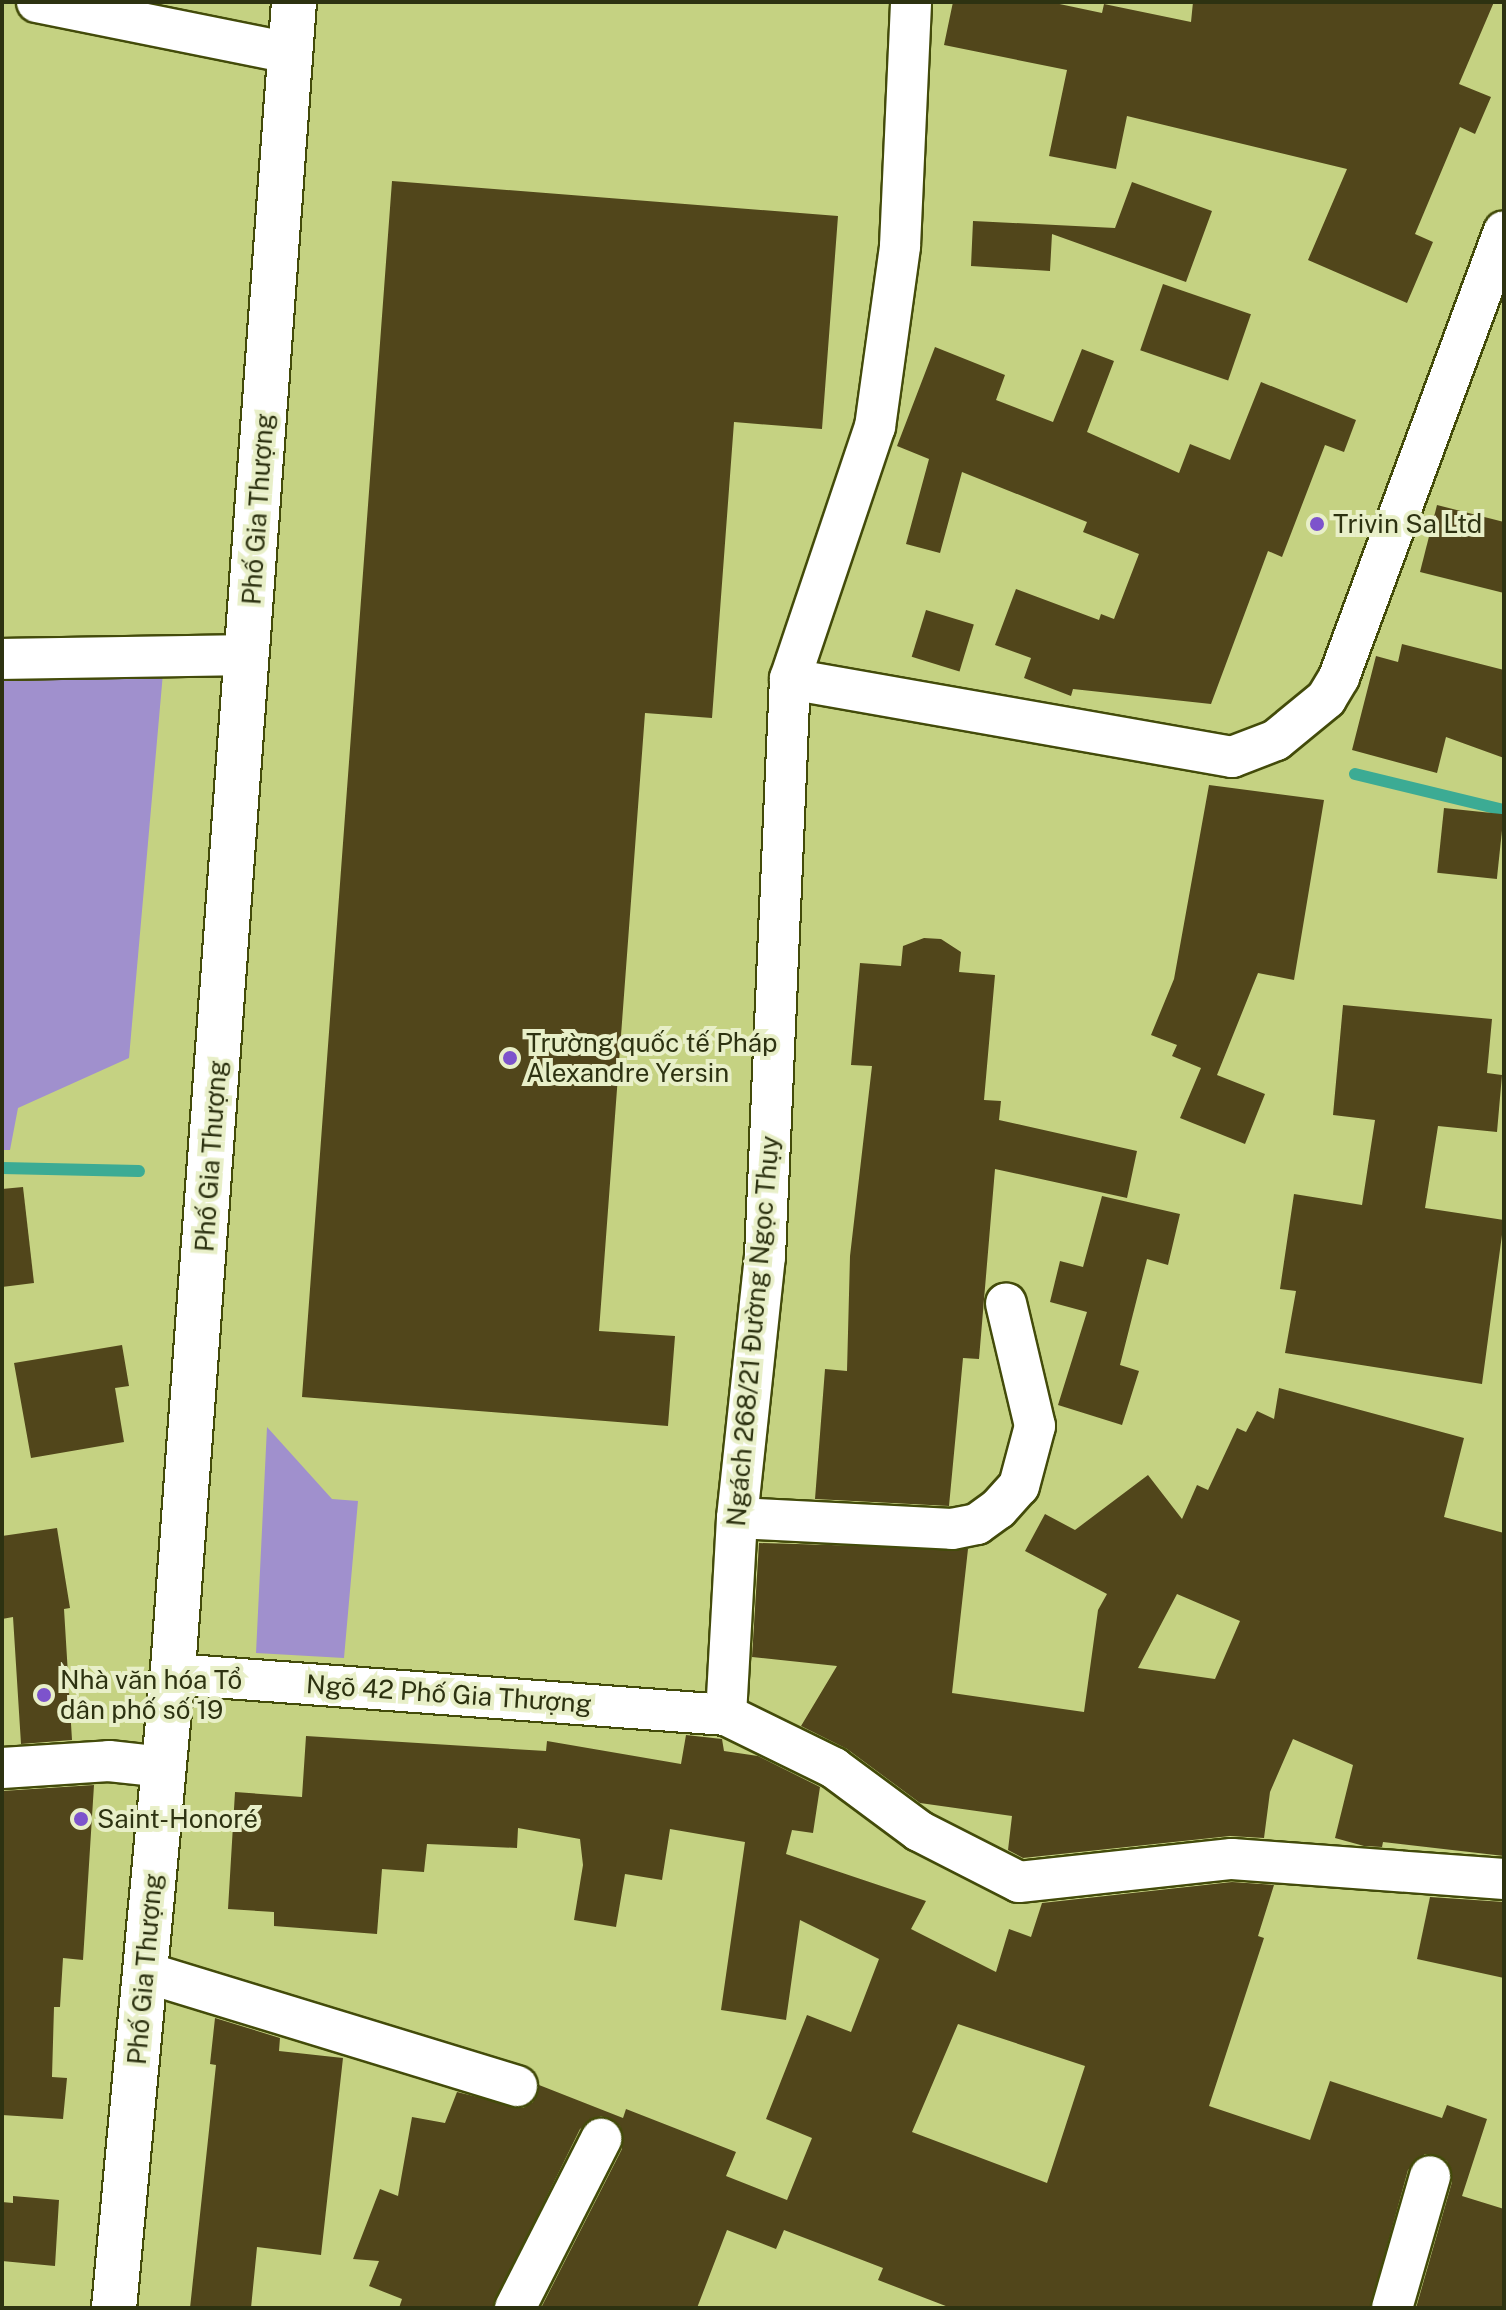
<!DOCTYPE html>
<meta charset="utf-8">
<style>
body{margin:0}
#map{position:relative;width:1506px;height:2310px;overflow:hidden;background:#c5d282;font-family:"Public Sans",sans-serif}
div>[style]{position:absolute}
.green>*{inset:0;background:#a090cd}
.stream>*{height:12px;margin:-6px;padding:0 6px;transform-origin:6px;border-radius:6px;background:#3cab94}
.building>*{inset:0;background:#51461b;transform-origin:0 0}
.roads{filter:drop-shadow(2px 0 #434b0a) drop-shadow(-2px 0 #434b0a) drop-shadow(0 2px #434b0a) drop-shadow(0 -2px #434b0a)}
.street>*{height:40px;margin:-20px;padding:0 20px;transform-origin:20px;border-radius:20px;background:#fff}
.secondary>*{height:44px;margin:-22px;padding:0 22px;transform-origin:22px;border-radius:22px;background:#fff}
.dots>*{width:22px;height:22px;translate:-50% -50%;box-sizing:border-box;border:4px solid #e8efc8;border-radius:50%}
span{translate:-50% -50%;white-space:nowrap;text-align:center;line-height:1.15;-webkit-text-stroke:8px #e8efc8;paint-order:stroke}
.street-label{font-size:26px;color:#2d3211}
.poi-label{font-size:26px;color:#2d3211}
.left{translate:0 -50%;text-align:left}
.frame{position:absolute;inset:0;border:4px solid #2d3211;pointer-events:none}
</style>
<div id="map">
<div class="green">
<div style="clip-path:polygon(163px 673px,129px 1058px,18px 1108px,10px 1150px,2px 1150px,2px 680px)"></div>
<div style="clip-path:polygon(267px 1427px,332px 1499px,358px 1501px,344px 1658px,256px 1653px)"></div>
</div>
<div class="stream">
<div style="left:1355px;top:774px;width:153px;rotate:13.6deg"></div>
<div style="left:2px;top:1168px;width:137px;rotate:1.3deg"></div>
</div>
<div class="building">
<div style="clip-path:polygon(953px 2px,1050px 2px,1102px 13px,1104px 4px,1191px 22px,1193px 2px,1494px 2px,1459px 84px,1491px 97px,1475px 134px,1460px 127px,1415px 234px,1433px 242px,1407px 303px,1308px 260px,1347px 169px,1127px 116px,1116px 169px,1049px 156px,1067px 70px,944px 45px)"></div>
<div style="clip-path:polygon(392px 181px,838px 216px,822px 429px,734px 422px,712px 718px,645px 713px,599px 1331px,675px 1336px,668px 1426px,302px 1397px)"></div>
<div style="clip-path:polygon(1132px 182px,1212px 211px,1186px 282px,1052px 234px,1050px 271px,971px 266px,973px 221px,1115px 228px)"></div>
<div style="left:1163px;top:284px;width:93px;height:70px;rotate:19deg"></div>
<div style="clip-path:polygon(935px 347px,1005px 375px,996px 400px,1053px 422px,1082px 349px,1114px 361px,1087px 432px,1179px 473px,1190px 444px,1230px 460px,1261px 382px,1356px 420px,1344px 452px,1325px 445px,1282px 557px,1268px 551px,1211px 704px,1073px 689px,1071px 696px,1024px 678px,1031px 658px,995px 645px,1016px 589px,1099px 620px,1101px 614px,1114px 619px,1139px 554px,1083px 532px,1087px 522px,962px 472px,940px 553px,906px 544px,929px 459px,897px 446px)"></div>
<div style="clip-path:polygon(1437px 505px,1504px 522px,1504px 593px,1420px 572px)"></div>
<div style="left:926px;top:610px;width:50px;height:49px;rotate:17deg"></div>
<div style="clip-path:polygon(1402px 644px,1504px 670px,1504px 758px,1446px 737px,1437px 773px,1352px 750px,1376px 656px,1398px 662px)"></div>
<div style="clip-path:polygon(1209px 785px,1324px 800px,1294px 980px,1258px 973px,1217px 1075px,1265px 1094px,1245px 1144px,1180px 1118px,1201px 1068px,1172px 1056px,1177px 1045px,1151px 1035px,1174px 979px)"></div>
<div style="left:1444px;top:808px;width:60px;height:65px;rotate:6deg"></div>
<div style="clip-path:polygon(924px 938px,941px 939px,961px 952px,959px 972px,995px 975px,984px 1100px,1001px 1101px,999px 1120px,1137px 1151px,1127px 1198px,995px 1169px,979px 1359px,963px 1358px,949px 1506px,815px 1499px,825px 1369px,847px 1371px,850px 1256px,872px 1066px,851px 1065px,860px 963px,901px 966px,903px 946px)"></div>
<div style="clip-path:polygon(1343px 1005px,1492px 1019px,1487px 1073px,1502px 1075px,1497px 1132px,1438px 1126px,1425px 1208px,1504px 1220px,1482px 1384px,1285px 1353px,1296px 1291px,1280px 1289px,1294px 1194px,1362px 1205px,1375px 1120px,1333px 1115px)"></div>
<div style="clip-path:polygon(23px 1187px,34px 1283px,2px 1287px,2px 1189px)"></div>
<div style="clip-path:polygon(1102px 1196px,1180px 1214px,1168px 1265px,1147px 1259px,1120px 1365px,1139px 1371px,1122px 1425px,1058px 1405px,1087px 1312px,1050px 1302px,1060px 1261px,1083px 1267px)"></div>
<div style="clip-path:polygon(122px 1345px,129px 1386px,115px 1388px,124px 1442px,31px 1458px,14px 1363px)"></div>
<div style="clip-path:polygon(evenodd,1279px 1388px,1464px 1438px,1444px 1517px,1504px 1533px,1504px 1856px,1383px 1842px,1382px 1847px,1364px 1846px,1335px 1838px,1353px 1765px,1293px 1739px,1270px 1792px,1264px 1838px,1230px 1836px,1023px 1858px,1008px 1850px,1012px 1816px,920px 1803px,847px 1749px,801px 1726px,837px 1666px,752px 1657px,759px 1543px,968px 1549px,952px 1693px,1084px 1712px,1098px 1610px,1107px 1594px,1025px 1551px,1045px 1514px,1075px 1530px,1148px 1475px,1182px 1519px,1197px 1485px,1208px 1490px,1237px 1428px,1246px 1432px,1257px 1411px,1274px 1419px,1279px 1388px,1177px 1594px,1240px 1621px,1215px 1679px,1138px 1668px,1177px 1594px)"></div>
<div style="clip-path:polygon(57px 1528px,70px 1608px,64px 1609px,72px 1740px,21px 1744px,13px 1617px,2px 1619px,2px 1536px)"></div>
<div style="clip-path:polygon(evenodd,686px 1735px,722px 1739px,724px 1751px,758px 1756px,820px 1787px,813px 1833px,792px 1830px,786px 1854px,926px 1901px,911px 1929px,996px 1972px,1009px 1929px,1031px 1937px,1042px 1903px,1232px 1882px,1274px 1885px,1258px 1936px,1264px 1938px,1209px 2106px,1310px 2140px,1330px 2081px,1442px 2118px,1447px 2105px,1487px 2119px,1462px 2196px,1504px 2209px,1504px 2308px,1416px 2308px,1452px 2182px,1447px 2161px,1425px 2154px,1408px 2170px,1370px 2308px,951px 2308px,878px 2280px,883px 2268px,784px 2230px,776px 2249px,727px 2230px,697px 2308px,541px 2308px,622px 2149px,620px 2126px,601px 2116px,580px 2129px,492px 2308px,399px 2308px,402px 2299px,369px 2286px,379px 2261px,353px 2259px,380px 2189px,398px 2196px,412px 2117px,445px 2123px,457px 2092px,523px 2108px,533px 2102px,539px 2085px,623px 2118px,626px 2109px,736px 2152px,726px 2176px,787px 2200px,812px 2138px,766px 2119px,807px 2015px,851px 2032px,879px 1959px,800px 1920px,786px 2020px,721px 2010px,745px 1842px,670px 1829px,662px 1880px,625px 1874px,616px 1927px,574px 1920px,583px 1865px,580px 1839px,518px 1828px,517px 1848px,427px 1844px,424px 1872px,382px 1869px,377px 1934px,274px 1926px,274px 1912px,228px 1909px,235px 1792px,302px 1797px,306px 1736px,546px 1751px,547px 1741px,681px 1764px,686px 1735px,958px 2024px,1085px 2066px,1047px 2183px,912px 2132px,958px 2024px)"></div>
<div style="clip-path:polygon(94px 1785px,83px 1960px,63px 1958px,60px 2007px,54px 2007px,52px 2077px,67px 2078px,63px 2119px,2px 2115px,2px 1791px)"></div>
<div style="clip-path:polygon(1430px 1897px,1504px 1902px,1504px 1978px,1417px 1959px)"></div>
<div style="clip-path:polygon(215px 2018px,280px 2038px,279px 2051px,343px 2058px,321px 2255px,257px 2247px,251px 2308px,190px 2308px,216px 2065px,210px 2064px)"></div>
<div style="clip-path:polygon(13px 2196px,59px 2200px,55px 2266px,2px 2261px,2px 2202px,13px 2203px)"></div>
</div>
<div class="roads">
<div class="street">
<div style="left:37px;top:2px;width:259px;rotate:11.4deg"></div>
<div style="left:2px;top:659px;width:245px;rotate:-0.9deg"></div>
<div style="left:790px;top:679px;width:449px;rotate:10deg"></div>
<div style="left:1232px;top:757px;width:47px;rotate:-21.1deg"></div>
<div style="left:1276px;top:740px;width:65px;rotate:-39.4deg"></div>
<div style="left:1326px;top:699px;width:26px;rotate:-59deg"></div>
<div style="left:1339px;top:677px;width:475px;rotate:-69.7deg"></div>
<div style="left:737px;top:1518px;width:215px;rotate:2.9deg"></div>
<div style="left:952px;top:1529px;width:25px;rotate:-11deg"></div>
<div style="left:977px;top:1524px;width:26px;rotate:-36deg"></div>
<div style="left:998px;top:1509px;width:31px;rotate:-48deg"></div>
<div style="left:1019px;top:1486px;width:62px;rotate:-75.1deg"></div>
<div style="left:1035px;top:1426px;width:126px;rotate:-103.3deg"></div>
<div style="left:173px;top:1674px;width:555px;rotate:4.24deg"></div>
<div style="left:726px;top:1715px;width:120px;rotate:26.1deg"></div>
<div style="left:834px;top:1768px;width:106px;rotate:36.5deg"></div>
<div style="left:919px;top:1831px;width:112px;rotate:27deg"></div>
<div style="left:1019px;top:1882px;width:214px;rotate:-6.2deg"></div>
<div style="left:1232px;top:1859px;width:273px;rotate:4.2deg"></div>
<div style="left:726px;top:1715px;width:197px;rotate:-86.8deg"></div>
<div style="left:737px;top:1518px;width:263px;rotate:-83.9deg"></div>
<div style="left:765px;top:1256px;width:578px;rotate:-87.52deg"></div>
<div style="left:790px;top:679px;width:266px;rotate:-71.4deg"></div>
<div style="left:875px;top:427px;width:183px;rotate:-82.1deg"></div>
<div style="left:900px;top:246px;width:244px;rotate:-87.4deg"></div>
<div style="left:2px;top:1768px;width:107px;rotate:-3.7deg"></div>
<div style="left:109px;top:1761px;width:54px;rotate:6.3deg"></div>
<div style="left:144px;top:1972px;width:390px;rotate:17deg"></div>
<div style="left:515px;top:2308px;width:190px;rotate:-63deg"></div>
<div style="left:1392px;top:2308px;width:137px;rotate:-73.9deg"></div>
</div>
<div class="secondary">
<div style="left:114px;top:2308px;width:655px;rotate:-84.74deg"></div>
<div style="left:174px;top:1656px;width:1658px;rotate:-85.85deg"></div>
</div>
</div>
<div class="dots">
<div style="left:1317px;top:524px;background:#7d53cc"></div>
<div style="left:510px;top:1058px;background:#7d53cc"></div>
<div style="left:44px;top:1695px;background:#7d53cc"></div>
<div style="left:81px;top:1819px;background:#7d53cc"></div>
</div>
<div class="street-label">
<span style="left:258px;top:509px;rotate:-86deg">Phố Gia Thượng</span>
<span style="left:211px;top:1156px;rotate:-86deg">Phố Gia Thượng</span>
<span style="left:753px;top:1331px;rotate:-85deg">Ngách 268/21 Đường Ngọc Thụy</span>
<span style="left:449px;top:1694px;rotate:4deg">Ngõ 42 Phố Gia Thượng</span>
<span style="left:145px;top:1969px;rotate:-85deg">Phố Gia Thượng</span>
</div>
<div class="poi-label">
<span class="left" style="left:1333px;top:524px">Trivin Sa Ltd</span>
<span class="left" style="left:526px;top:1058px">Trường quốc tế Pháp<br>Alexandre Yersin</span>
<span class="left" style="left:60px;top:1695px">Nhà văn hóa Tổ<br>dân phố số 19</span>
<span class="left" style="left:97px;top:1819px">Saint-Honoré</span>
</div>
<div class="frame"></div>
</div>
